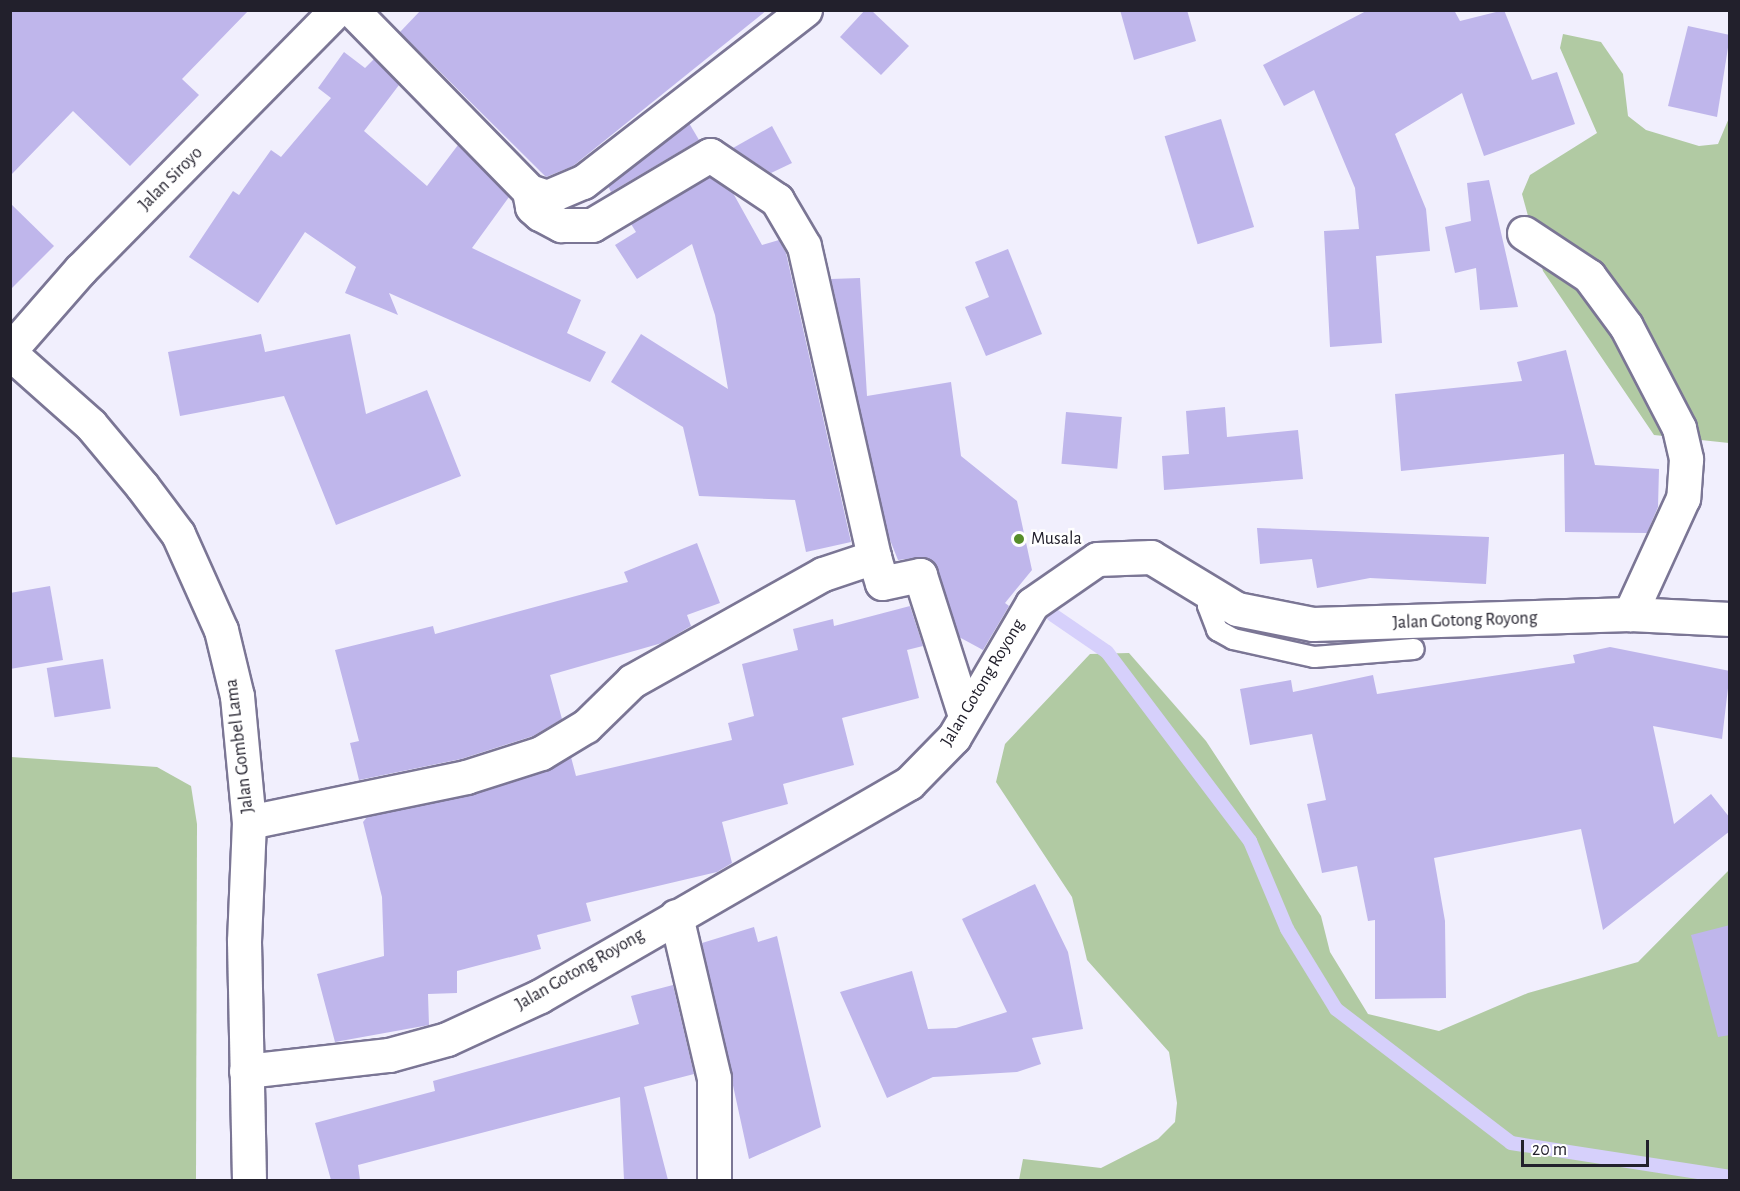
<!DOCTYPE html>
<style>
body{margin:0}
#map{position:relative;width:1740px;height:1191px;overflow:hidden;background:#f1effd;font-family:"Alegreya Sans",sans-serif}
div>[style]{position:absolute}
.green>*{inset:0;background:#b1caa3}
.stream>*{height:14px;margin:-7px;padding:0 7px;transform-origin:7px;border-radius:7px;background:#d6d0fb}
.building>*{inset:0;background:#bfb6eb;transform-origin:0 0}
.roads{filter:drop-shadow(2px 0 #7b7695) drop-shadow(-2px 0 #7b7695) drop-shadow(0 2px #7b7695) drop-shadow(0 -2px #7b7695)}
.lane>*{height:20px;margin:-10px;padding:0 10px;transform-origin:10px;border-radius:10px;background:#fff}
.street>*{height:33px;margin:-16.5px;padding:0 16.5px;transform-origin:16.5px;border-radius:16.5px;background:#fff}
.highway>*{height:33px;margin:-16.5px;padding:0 16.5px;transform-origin:16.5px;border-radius:16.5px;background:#fff}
.dots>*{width:16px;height:16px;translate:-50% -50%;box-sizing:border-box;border:3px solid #fff;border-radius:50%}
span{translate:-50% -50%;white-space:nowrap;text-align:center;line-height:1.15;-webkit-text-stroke:5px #fff;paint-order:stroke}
.street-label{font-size:18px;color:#22202c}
.poi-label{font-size:18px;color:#22202c}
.left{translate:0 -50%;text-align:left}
.frame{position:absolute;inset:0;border:12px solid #22202c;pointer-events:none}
.scale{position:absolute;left:1521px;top:1140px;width:128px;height:27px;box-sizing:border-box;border:3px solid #22202c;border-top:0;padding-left:8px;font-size:18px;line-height:21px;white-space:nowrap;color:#22202c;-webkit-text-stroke:4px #fff;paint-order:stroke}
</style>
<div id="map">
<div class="green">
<div style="clip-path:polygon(1563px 34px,1601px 42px,1623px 74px,1628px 116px,1646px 130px,1699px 146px,1718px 144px,1729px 118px,1729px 443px,1654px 435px,1543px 271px,1522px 194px,1530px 175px,1597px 133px,1560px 48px)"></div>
<div style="clip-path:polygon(1129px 653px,1206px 741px,1321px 916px,1330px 952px,1368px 1014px,1439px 1031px,1528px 993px,1638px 962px,1729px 870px,1729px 1180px,1019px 1180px,1023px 1159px,1101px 1168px,1158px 1139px,1175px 1122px,1177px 1103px,1169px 1052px,1087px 960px,1072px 897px,996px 782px,1005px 744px,1090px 654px)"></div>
<div style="clip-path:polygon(11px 757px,157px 767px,191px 786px,197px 824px,196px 1180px,11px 1180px)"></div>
</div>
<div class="stream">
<div style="left:1053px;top:615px;width:65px;rotate:34.4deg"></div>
<div style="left:1107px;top:652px;width:237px;rotate:52.9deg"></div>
<div style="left:1250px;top:841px;width:95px;rotate:67.2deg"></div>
<div style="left:1287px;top:929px;width:94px;rotate:58.5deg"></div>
<div style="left:1336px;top:1009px;width:220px;rotate:37.4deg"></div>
<div style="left:1511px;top:1143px;width:222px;rotate:8.8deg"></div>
</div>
<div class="building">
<div style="clip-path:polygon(10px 10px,249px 10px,182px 79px,199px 95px,130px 166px,73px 111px,10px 176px)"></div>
<div style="clip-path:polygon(421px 10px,767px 10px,573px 166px,546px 177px,400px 32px)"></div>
<div style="clip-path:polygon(865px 10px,871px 10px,909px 46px,881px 75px,840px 37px)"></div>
<div style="clip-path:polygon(1120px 10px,1187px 10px,1196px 41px,1134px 60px)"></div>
<div style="clip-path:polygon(1368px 10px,1454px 10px,1460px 21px,1504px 10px,1532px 80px,1557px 72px,1575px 124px,1484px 156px,1462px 93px,1395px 134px,1426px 209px,1430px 251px,1376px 256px,1382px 343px,1330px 347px,1324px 231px,1359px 229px,1355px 188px,1314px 90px,1284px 106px,1263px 65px)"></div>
<div style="clip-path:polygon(1688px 26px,1730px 35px,1717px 117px,1668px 106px)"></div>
<div style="clip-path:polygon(344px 52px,365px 68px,374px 59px,399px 85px,364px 131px,427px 186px,458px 145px,509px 197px,472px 248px,581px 300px,567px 333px,606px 352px,590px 382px,389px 293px,398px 315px,345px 293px,356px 267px,305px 232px,258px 303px,189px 257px,233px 191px,239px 195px,271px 150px,281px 157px,331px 98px,318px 88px)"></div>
<div style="left:1221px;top:119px;width:113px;height:59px;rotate:73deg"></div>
<div style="clip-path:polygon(689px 123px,699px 140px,611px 192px,608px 186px)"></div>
<div style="clip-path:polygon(772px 126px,792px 163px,771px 173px,733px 148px)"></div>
<div style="clip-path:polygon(709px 177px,733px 193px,762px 245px,779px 240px,786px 253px,851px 542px,806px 552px,795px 500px,699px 496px,683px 427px,611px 382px,641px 334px,728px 389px,715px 315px,692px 244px,637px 279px,615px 245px,636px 232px,631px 224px)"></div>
<div style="clip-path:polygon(1489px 180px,1518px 307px,1480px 310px,1476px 268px,1455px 273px,1445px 227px,1471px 221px,1467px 183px)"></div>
<div style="clip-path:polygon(10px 203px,54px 246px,10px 290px)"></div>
<div style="clip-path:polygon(1008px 249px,1042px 334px,986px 356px,965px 307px,989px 297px,975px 262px)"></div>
<div style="clip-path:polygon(860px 278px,867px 396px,951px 382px,961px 456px,1017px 501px,1032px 570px,1005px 603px,1009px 606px,983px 650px,959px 637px,933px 562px,925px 557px,898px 560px,888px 535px,831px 279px)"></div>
<div style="clip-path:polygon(261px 334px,265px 352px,350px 334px,366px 414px,427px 390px,461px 476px,336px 525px,284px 396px,180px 416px,168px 352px)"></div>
<div style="clip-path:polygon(1566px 350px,1595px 465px,1659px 469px,1658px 507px,1647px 533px,1565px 532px,1564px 454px,1401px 471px,1395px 394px,1522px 381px,1517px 362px)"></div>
<div style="clip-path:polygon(1225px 407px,1227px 437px,1298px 430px,1303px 479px,1164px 490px,1162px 456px,1189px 454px,1186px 411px)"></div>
<div style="left:1066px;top:412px;width:56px;height:52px;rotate:5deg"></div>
<div style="clip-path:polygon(1257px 528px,1489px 537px,1486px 584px,1370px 578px,1317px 588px,1312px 559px,1260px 564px)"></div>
<div style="clip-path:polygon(697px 543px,720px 603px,687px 615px,691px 626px,662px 643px,550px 675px,562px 719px,533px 736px,461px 759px,359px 780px,350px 743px,359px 741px,335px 650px,433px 626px,435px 634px,628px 582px,624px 572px)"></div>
<div style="clip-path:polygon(50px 586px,63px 660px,10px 669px,10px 593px)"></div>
<div style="clip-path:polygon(907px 597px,923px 646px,907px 650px,919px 698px,842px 718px,854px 765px,783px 784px,788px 804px,722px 822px,732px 863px,717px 872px,586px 903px,591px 921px,537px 935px,541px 949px,457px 971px,457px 993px,428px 994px,429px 1025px,335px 1042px,317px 974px,384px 956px,382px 897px,363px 822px,368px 816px,472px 795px,547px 771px,571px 757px,576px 776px,732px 740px,728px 723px,754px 716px,742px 664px,798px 650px,793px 629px,833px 619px,834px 626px,910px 606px)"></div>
<div style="clip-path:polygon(1610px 647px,1730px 671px,1722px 739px,1653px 726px,1674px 824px,1711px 794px,1730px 818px,1730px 831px,1603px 930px,1581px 829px,1434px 858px,1445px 921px,1446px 998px,1375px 999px,1375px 920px,1368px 921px,1357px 866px,1322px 873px,1307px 804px,1326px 800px,1312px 734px,1250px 745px,1240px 689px,1291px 680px,1293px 692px,1373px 675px,1377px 694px,1575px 663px,1573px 655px)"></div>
<div style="left:103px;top:659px;width:50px;height:57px;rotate:81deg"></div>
<div style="clip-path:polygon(1035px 884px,1068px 952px,1083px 1029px,1032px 1038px,1041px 1064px,1017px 1072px,933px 1077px,887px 1098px,840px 992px,912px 971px,928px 1029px,956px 1028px,1007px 1012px,962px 919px)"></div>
<div style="clip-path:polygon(1730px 925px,1730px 1035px,1718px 1037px,1691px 935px)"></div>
<div style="clip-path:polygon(754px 927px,758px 942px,777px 936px,821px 1127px,749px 1159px,702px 943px)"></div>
<div style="clip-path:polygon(673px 985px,694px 1074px,644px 1087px,668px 1180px,624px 1180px,620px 1097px,358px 1165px,360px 1180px,331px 1180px,315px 1123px,435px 1091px,433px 1081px,639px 1024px,631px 996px)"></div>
</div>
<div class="roads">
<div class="lane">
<div style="left:1210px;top:591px;width:15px;rotate:98deg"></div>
<div style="left:1208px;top:606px;width:26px;rotate:69deg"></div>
<div style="left:1217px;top:630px;width:18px;rotate:29deg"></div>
<div style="left:1233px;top:639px;width:83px;rotate:12.5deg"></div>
<div style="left:1314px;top:657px;width:100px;rotate:-4.6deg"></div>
</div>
<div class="street">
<div style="left:352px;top:10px;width:253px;rotate:45.6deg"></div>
<div style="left:529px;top:191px;width:19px;rotate:18deg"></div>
<div style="left:547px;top:197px;width:39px;rotate:-23deg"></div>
<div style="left:583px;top:182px;width:281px;rotate:-37.8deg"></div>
<div style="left:529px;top:191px;width:16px;rotate:79deg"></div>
<div style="left:532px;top:207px;width:11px;rotate:41deg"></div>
<div style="left:540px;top:214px;width:24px;rotate:28deg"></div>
<div style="left:561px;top:225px;width:31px"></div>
<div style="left:592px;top:225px;width:137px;rotate:-30.7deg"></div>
<div style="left:710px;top:155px;width:81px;rotate:33.9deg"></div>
<div style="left:777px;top:200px;width:53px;rotate:59.6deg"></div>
<div style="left:804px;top:246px;width:319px;rotate:77.3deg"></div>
<div style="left:1524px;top:233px;width:78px;rotate:33.5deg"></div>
<div style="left:1589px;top:276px;width:62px;rotate:53.5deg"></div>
<div style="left:1626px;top:326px;width:115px;rotate:62.5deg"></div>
<div style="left:1679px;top:428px;width:32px;rotate:77deg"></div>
<div style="left:1686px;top:459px;width:39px;rotate:94deg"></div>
<div style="left:1683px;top:498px;width:128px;rotate:114.6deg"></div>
<div style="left:10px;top:350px;width:108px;rotate:-48.8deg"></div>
<div style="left:81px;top:269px;width:363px;rotate:-45.4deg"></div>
<div style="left:249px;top:822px;width:222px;rotate:-11.7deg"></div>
<div style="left:466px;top:777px;width:79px;rotate:-17.7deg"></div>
<div style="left:541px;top:753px;width:52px;rotate:-31deg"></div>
<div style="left:586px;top:726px;width:64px;rotate:-44.4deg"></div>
<div style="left:632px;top:681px;width:219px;rotate:-29.3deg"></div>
<div style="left:823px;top:574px;width:54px;rotate:-18.4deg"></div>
<div style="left:874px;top:557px;width:27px;rotate:73deg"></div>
<div style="left:882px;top:583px;width:39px;rotate:-12deg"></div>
<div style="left:920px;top:575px;width:148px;rotate:72.3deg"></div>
<div style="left:676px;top:916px;width:166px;rotate:76.8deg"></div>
<div style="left:714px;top:1078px;width:102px;rotate:90deg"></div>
<div style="left:246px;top:1071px;width:144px;rotate:-6.4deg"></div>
<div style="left:389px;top:1055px;width:60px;rotate:-15.4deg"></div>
<div style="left:447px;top:1039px;width:102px;rotate:-24.8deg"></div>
<div style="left:540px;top:996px;width:426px;rotate:-30deg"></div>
<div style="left:909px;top:783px;width:64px;rotate:-45.6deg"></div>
<div style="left:954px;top:737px;width:154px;rotate:-59.6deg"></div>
<div style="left:1032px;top:604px;width:79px;rotate:-34.7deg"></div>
<div style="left:1097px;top:559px;width:54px;rotate:-2.1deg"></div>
<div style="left:1151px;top:557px;width:100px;rotate:31.2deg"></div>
<div style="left:1237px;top:609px;width:77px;rotate:11.2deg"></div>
<div style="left:1313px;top:624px;width:317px;rotate:-1.8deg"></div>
<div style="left:1630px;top:614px;width:100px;rotate:2.9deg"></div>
</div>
<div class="highway">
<div style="left:10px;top:353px;width:108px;rotate:41.6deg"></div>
<div style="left:91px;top:425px;width:80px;rotate:50.1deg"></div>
<div style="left:142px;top:486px;width:60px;rotate:53.1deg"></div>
<div style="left:178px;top:534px;width:105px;rotate:65.9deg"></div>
<div style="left:221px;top:630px;width:68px;rotate:76.4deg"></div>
<div style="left:237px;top:696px;width:127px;rotate:84.6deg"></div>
<div style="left:249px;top:822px;width:119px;rotate:92.4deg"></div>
<div style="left:244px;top:941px;width:239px;rotate:88.8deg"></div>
</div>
</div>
<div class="dots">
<div style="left:1019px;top:539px;background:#568d29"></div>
</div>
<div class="street-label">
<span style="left:171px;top:179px;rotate:-45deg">Jalan Siroyo</span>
<span style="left:1465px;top:621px;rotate:-2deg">Jalan Gotong Royong</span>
<span style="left:983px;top:683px;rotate:-59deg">Jalan Gotong Royong</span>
<span style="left:240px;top:746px;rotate:-97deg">Jalan Gombel Lama</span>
<span style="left:580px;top:970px;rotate:-30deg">Jalan Gotong Royong</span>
</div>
<div class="poi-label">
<span class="left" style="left:1031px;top:539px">Musala</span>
</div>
<div class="frame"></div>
<div class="scale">20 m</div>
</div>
